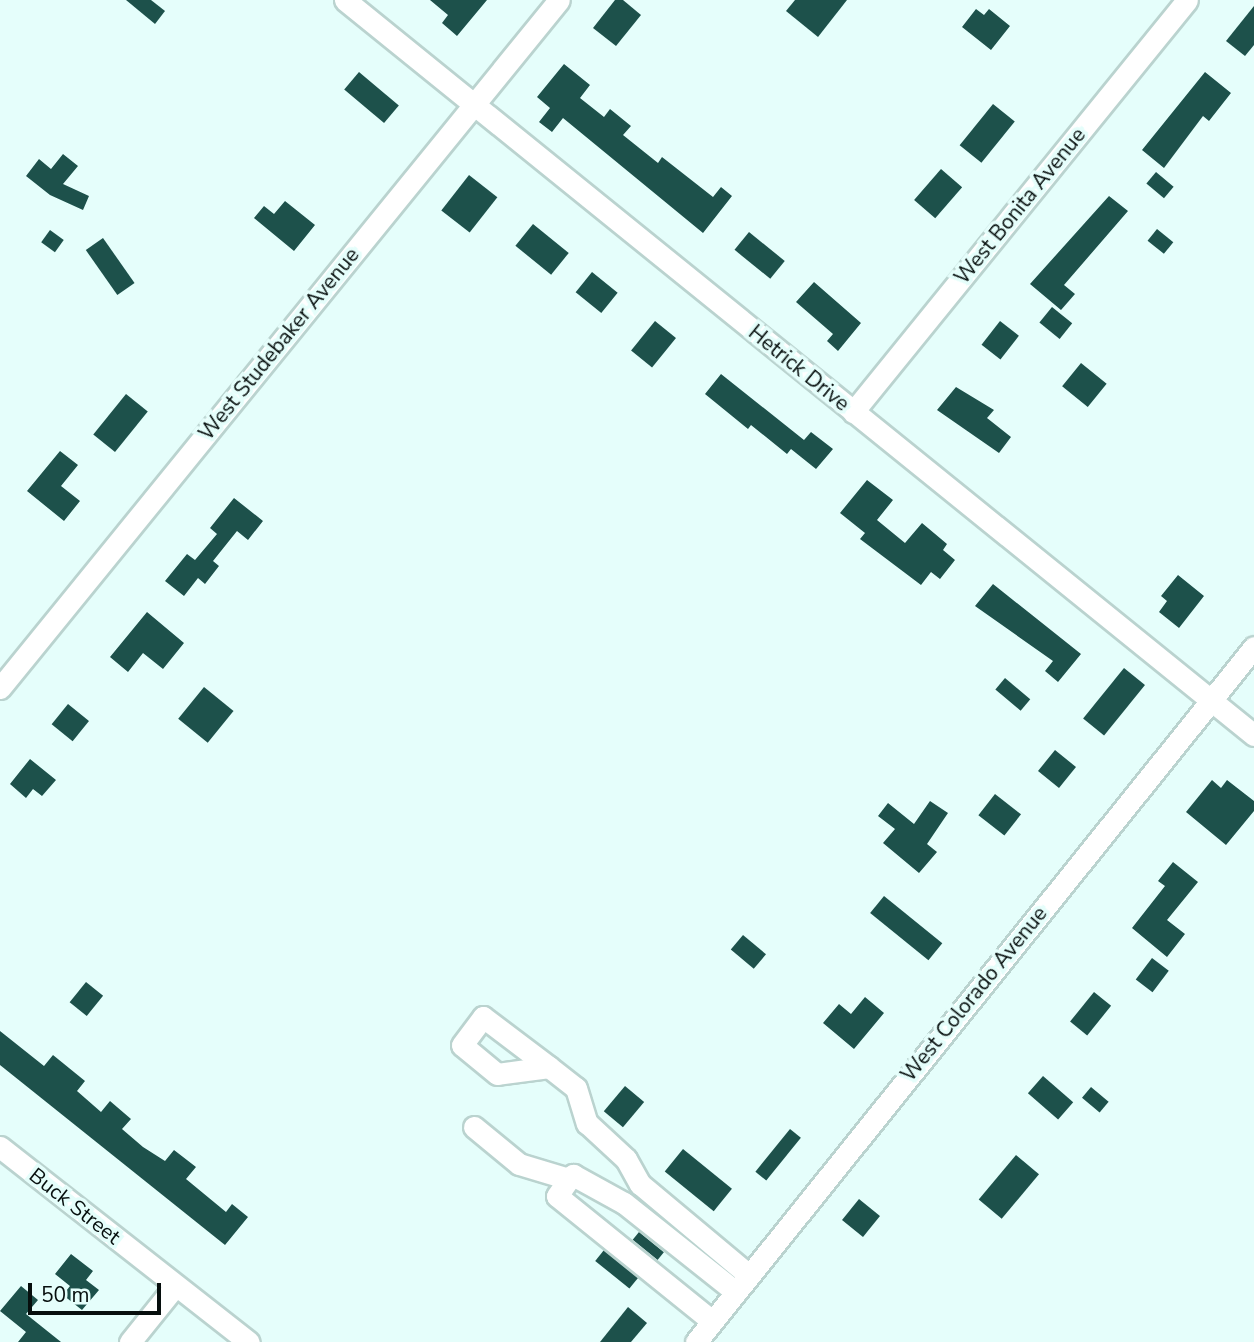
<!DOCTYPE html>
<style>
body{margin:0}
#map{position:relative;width:1254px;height:1342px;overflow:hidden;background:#e5fefb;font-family:"Nunito Sans",sans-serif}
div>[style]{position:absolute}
.building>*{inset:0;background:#1d514b;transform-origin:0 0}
.roads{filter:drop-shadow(2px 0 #bad3cf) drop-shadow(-2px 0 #bad3cf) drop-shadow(0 2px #bad3cf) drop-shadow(0 -2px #bad3cf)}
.minor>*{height:21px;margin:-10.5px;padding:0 10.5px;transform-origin:10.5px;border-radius:10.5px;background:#fff}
span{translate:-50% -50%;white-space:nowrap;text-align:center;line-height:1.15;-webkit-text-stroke:7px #e5fefb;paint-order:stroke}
.street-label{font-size:21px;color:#060e0d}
.scale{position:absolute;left:28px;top:1283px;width:133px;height:32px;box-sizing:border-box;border:4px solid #060e0d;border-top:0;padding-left:9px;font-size:21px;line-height:24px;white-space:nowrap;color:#060e0d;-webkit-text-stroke:5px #e5fefb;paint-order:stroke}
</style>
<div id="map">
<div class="building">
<div style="clip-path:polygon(126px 0,151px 0,165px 11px,155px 24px)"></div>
<div style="clip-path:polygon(430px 0,487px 0,457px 36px,442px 23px,448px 15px)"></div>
<div style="clip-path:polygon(615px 0,623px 0,641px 15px,616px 46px,593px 28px)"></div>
<div style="clip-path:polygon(795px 0,847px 0,818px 37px,786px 11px)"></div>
<div style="clip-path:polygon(1254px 6px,1254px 45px,1245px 56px,1226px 41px)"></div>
<div style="clip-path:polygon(976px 9px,984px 15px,989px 9px,1010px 26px,991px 50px,962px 27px)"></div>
<div style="clip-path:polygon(564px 64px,590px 85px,580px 98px,604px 117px,610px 109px,631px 126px,623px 135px,658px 163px,662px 157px,713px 197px,721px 187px,732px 196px,703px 233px,563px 118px,552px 132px,539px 122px,550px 108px,537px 97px)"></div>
<div style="left:359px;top:72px;width:52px;height:23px;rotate:40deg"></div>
<div style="clip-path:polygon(1205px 72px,1231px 93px,1209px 121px,1203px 116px,1164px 168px,1142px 150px)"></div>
<div style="left:993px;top:104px;width:28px;height:53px;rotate:39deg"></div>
<div style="clip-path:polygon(63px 154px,78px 166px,63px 184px,89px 196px,83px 210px,50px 195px,26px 176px,39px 159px,51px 169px)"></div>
<div style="left:941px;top:169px;width:28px;height:41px;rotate:41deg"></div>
<div style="left:1156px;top:172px;width:23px;height:15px;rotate:40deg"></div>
<div style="left:469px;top:175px;width:36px;height:45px;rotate:38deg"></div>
<div style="clip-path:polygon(1109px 196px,1128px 211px,1064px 285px,1075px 294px,1061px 310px,1030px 284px)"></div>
<div style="clip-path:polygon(285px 201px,315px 225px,294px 251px,254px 218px,264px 206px,274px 214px)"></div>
<div style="left:533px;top:224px;width:46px;height:28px;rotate:39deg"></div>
<div style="left:1157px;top:229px;width:21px;height:15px;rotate:39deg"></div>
<div style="left:50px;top:230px;width:17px;height:15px;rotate:36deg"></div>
<div style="left:749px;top:232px;width:46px;height:23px;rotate:39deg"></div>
<div style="left:103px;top:238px;width:55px;height:21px;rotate:55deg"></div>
<div style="left:592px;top:272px;width:33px;height:26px;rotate:39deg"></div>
<div style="clip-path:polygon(814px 282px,861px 323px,838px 351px,827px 341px,833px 334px,796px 302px)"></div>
<div style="left:1052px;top:307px;width:26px;height:20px;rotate:39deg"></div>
<div style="left:655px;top:321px;width:27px;height:38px;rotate:39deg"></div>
<div style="left:1000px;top:321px;width:24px;height:30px;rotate:38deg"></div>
<div style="left:1081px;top:363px;width:33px;height:30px;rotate:39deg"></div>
<div style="clip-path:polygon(721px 374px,804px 440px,811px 432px,833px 449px,816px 469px,791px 449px,787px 454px,751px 425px,748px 429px,705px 394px)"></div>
<div style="clip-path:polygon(956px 387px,994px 410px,987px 418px,1011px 437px,999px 453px,937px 410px)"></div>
<div style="left:126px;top:394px;width:28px;height:52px;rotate:39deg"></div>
<div style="clip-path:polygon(60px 451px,78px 465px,61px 486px,80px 501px,64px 521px,27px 491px)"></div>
<div style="clip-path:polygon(867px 480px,893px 500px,877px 520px,905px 543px,922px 523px,947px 544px,943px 550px,955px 560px,940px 579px,931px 572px,921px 585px,860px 539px,865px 533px,840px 513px)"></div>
<div style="clip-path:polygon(234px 498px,263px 521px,248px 540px,237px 531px,213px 561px,219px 566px,205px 584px,198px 578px,184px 596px,165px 581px,187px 554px,195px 560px,217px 534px,210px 528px)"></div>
<div style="clip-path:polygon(1178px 575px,1204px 596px,1179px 628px,1159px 612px,1167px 601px,1161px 596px)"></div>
<div style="clip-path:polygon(993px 584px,1081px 654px,1058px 682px,1045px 671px,1053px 661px,975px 606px)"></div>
<div style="clip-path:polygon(147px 612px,184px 643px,163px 669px,143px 653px,128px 672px,110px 657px)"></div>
<div style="left:1124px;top:668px;width:27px;height:65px;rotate:39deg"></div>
<div style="left:1005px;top:678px;width:33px;height:15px;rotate:40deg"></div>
<div style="left:204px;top:687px;width:38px;height:41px;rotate:39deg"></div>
<div style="left:68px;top:704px;width:27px;height:26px;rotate:39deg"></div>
<div style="left:1055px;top:750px;width:27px;height:27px;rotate:39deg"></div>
<div style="clip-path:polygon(30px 759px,56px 780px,42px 796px,33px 789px,26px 798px,10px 784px)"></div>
<div style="clip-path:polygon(1212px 780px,1221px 788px,1227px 780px,1254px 801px,1254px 811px,1226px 845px,1186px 812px)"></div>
<div style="left:995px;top:794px;width:33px;height:27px;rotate:38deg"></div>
<div style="clip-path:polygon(930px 801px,948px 813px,927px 844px,937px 852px,919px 873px,883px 843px,895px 829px,878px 816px,888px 803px,914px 824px)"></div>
<div style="clip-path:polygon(1173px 862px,1198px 882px,1167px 920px,1185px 934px,1167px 957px,1132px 928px,1165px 886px,1158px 881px)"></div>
<div style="left:884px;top:896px;width:75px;height:22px;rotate:39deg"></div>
<div style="left:743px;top:935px;width:30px;height:19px;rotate:40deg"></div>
<div style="left:1152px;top:958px;width:21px;height:27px;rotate:37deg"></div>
<div style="left:86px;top:982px;width:22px;height:26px;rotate:39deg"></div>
<div style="left:1094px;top:992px;width:22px;height:38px;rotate:39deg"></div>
<div style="clip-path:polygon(865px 997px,884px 1013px,854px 1049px,823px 1023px,839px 1004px,851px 1014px)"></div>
<div style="clip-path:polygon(0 1031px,44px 1066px,53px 1055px,85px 1081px,77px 1091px,101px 1112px,110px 1101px,131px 1119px,122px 1129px,143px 1147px,165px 1161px,174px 1150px,196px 1167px,186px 1179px,226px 1212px,232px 1204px,248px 1217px,225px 1245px,0 1065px)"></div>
<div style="left:1043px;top:1076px;width:40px;height:23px;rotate:41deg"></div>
<div style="left:625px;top:1086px;width:25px;height:33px;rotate:40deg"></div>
<div style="left:1091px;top:1087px;width:23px;height:14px;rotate:40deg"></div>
<div style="left:790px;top:1129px;width:14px;height:55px;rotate:39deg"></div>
<div style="left:683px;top:1149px;width:63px;height:29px;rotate:39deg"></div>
<div style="left:1016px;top:1155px;width:30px;height:58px;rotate:40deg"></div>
<div style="left:859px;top:1199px;width:27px;height:27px;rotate:39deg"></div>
<div style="left:639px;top:1232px;width:32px;height:10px;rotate:39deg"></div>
<div style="left:604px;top:1250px;width:44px;height:14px;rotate:39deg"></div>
<div style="clip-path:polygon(71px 1254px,93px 1271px,86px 1280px,99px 1290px,82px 1310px,63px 1295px,70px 1286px,55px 1274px)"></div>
<div style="clip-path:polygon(21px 1286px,38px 1300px,26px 1314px,61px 1342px,18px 1342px,26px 1332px,0 1311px)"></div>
<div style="clip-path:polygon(628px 1307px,647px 1323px,631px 1342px,600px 1342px)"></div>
</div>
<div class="roads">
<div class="minor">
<div style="left:345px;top:0;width:1169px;rotate:38.96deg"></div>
<div style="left:853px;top:412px;width:530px;rotate:-50.97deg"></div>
<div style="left:0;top:688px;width:886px;rotate:-50.91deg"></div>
<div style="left:549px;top:1067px;width:52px;rotate:172.3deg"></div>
<div style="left:497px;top:1074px;width:45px;rotate:-140.4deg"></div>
<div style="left:462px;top:1045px;width:35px;rotate:-53deg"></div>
<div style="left:483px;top:1017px;width:83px;rotate:37.1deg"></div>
<div style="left:549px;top:1067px;width:34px;rotate:38deg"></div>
<div style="left:576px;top:1088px;width:37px;rotate:73deg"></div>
<div style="left:587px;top:1123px;width:53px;rotate:42.7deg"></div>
<div style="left:626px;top:1159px;width:29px;rotate:61deg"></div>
<div style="left:640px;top:1184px;width:142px;rotate:39.9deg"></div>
<div style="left:474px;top:1127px;width:58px;rotate:39.4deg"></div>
<div style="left:519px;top:1164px;width:52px;rotate:16.7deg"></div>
<div style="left:0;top:1147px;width:316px;rotate:38.1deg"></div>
<div style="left:712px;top:1321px;width:199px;rotate:-141.1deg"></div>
<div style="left:557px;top:1196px;width:21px;rotate:-55deg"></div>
<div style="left:569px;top:1179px;width:6px;rotate:-45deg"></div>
<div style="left:573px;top:1175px;width:58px;rotate:28.8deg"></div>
<div style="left:624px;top:1203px;width:143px;rotate:38.5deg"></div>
<div style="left:130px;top:1342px;width:72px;rotate:-51.2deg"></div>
<div style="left:696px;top:1342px;width:891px;rotate:-51.24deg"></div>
</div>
</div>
<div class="street-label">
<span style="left:1020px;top:206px;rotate:-51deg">West Bonita Avenue</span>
<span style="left:279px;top:344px;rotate:-51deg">West Studebaker Avenue</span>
<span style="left:799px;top:368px;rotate:39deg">Hetrick Drive</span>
<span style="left:974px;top:994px;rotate:-51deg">West Colorado Avenue</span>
<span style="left:75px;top:1206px;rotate:38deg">Buck Street</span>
</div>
<div class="scale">50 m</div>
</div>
